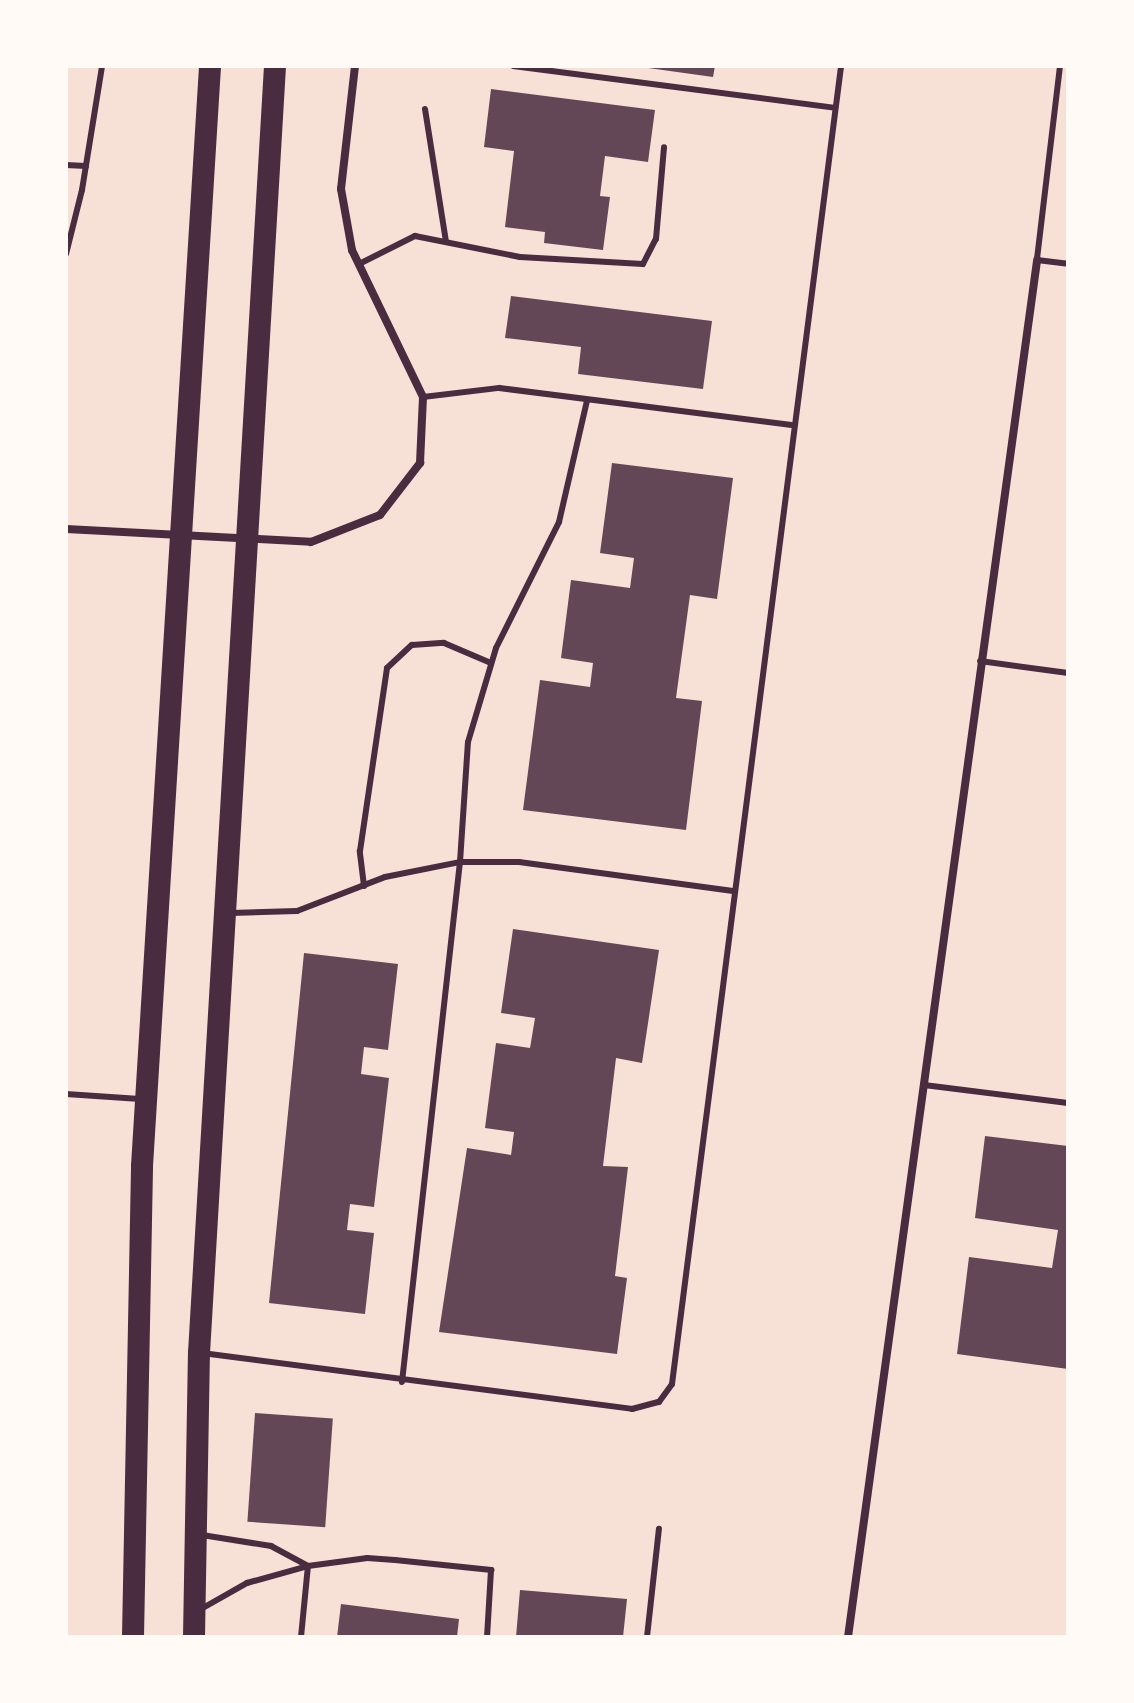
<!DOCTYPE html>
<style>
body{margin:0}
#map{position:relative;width:1134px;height:1703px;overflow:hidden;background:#f7e1d7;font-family:Quicksand,sans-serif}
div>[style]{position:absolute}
.building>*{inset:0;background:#644757;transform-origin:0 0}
.service>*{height:6px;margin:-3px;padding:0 3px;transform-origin:3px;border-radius:3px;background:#4a2c40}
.minor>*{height:8px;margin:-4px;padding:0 4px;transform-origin:4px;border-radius:4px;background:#4a2c40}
.trunk>*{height:22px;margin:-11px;padding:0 11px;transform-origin:11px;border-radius:11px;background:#4a2c40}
span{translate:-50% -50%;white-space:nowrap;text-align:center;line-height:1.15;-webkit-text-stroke:7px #fffaf5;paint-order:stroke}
.frame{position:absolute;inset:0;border:68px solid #fffaf5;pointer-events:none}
</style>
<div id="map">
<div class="building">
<div style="clip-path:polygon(634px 66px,715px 66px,713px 77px)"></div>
<div style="clip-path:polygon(491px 89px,655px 110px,648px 162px,605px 156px,600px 196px,610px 197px,603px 250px,544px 243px,545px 232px,505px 227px,514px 151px,484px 147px)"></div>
<div style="clip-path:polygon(511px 296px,712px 321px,703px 389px,578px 374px,581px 347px,505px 338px)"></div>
<div style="clip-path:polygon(612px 463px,733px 478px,717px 599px,690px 595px,676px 698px,702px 701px,686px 830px,523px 810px,540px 680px,590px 687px,593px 663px,561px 658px,571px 580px,630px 588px,634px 558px,600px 553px)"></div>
<div style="clip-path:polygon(513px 929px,659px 950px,642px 1063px,616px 1058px,603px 1166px,628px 1167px,615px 1276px,627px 1278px,617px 1354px,439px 1332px,467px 1148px,511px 1155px,514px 1132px,485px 1128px,496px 1043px,530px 1048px,535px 1018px,501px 1013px)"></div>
<div style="clip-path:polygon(304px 953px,398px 964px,388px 1050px,364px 1047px,361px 1074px,389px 1078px,374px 1207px,350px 1204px,347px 1230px,374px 1233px,365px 1314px,269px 1303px)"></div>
<div style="clip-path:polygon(985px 1136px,1068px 1146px,1068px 1369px,957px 1354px,969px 1257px,1052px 1268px,1058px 1230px,975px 1218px)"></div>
<div style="left:255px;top:1413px;width:78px;height:109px;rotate:4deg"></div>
<div style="clip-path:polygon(520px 1590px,627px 1599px,623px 1637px,516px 1637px)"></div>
<div style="clip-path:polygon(341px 1604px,459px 1619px,457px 1637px,337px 1637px)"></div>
</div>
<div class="service">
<div style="left:513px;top:66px;width:325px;rotate:7.4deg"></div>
<div style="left:1060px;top:66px;width:195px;rotate:96.8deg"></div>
<div style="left:1037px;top:260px;width:31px;rotate:7deg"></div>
<div style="left:425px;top:109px;width:134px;rotate:81deg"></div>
<div style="left:66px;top:165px;width:20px;rotate:3deg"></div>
<div style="left:66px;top:254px;width:66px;rotate:-76deg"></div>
<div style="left:82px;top:190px;width:126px;rotate:-80.8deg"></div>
<div style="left:359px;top:264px;width:63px;rotate:-26.6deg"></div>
<div style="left:415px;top:236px;width:107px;rotate:11.3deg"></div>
<div style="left:520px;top:257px;width:123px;rotate:3.3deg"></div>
<div style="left:643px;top:264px;width:28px;rotate:-63deg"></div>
<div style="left:656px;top:239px;width:92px;rotate:-85deg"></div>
<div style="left:423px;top:397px;width:77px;rotate:-6.8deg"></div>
<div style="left:499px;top:388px;width:295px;rotate:7.2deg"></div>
<div style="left:980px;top:661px;width:89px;rotate:7.8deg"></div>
<div style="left:364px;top:886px;width:35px;rotate:-97deg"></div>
<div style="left:360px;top:851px;width:185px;rotate:-81.6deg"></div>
<div style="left:387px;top:668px;width:34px;rotate:-43deg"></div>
<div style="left:412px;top:645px;width:32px;rotate:-4deg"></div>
<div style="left:444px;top:643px;width:51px;rotate:23.1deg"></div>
<div style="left:231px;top:913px;width:66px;rotate:-1.7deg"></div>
<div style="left:297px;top:911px;width:94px;rotate:-21.1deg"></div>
<div style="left:385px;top:877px;width:76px;rotate:-11.3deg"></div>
<div style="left:460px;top:862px;width:59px"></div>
<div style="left:519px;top:862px;width:216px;rotate:7.7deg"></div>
<div style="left:924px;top:1085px;width:145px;rotate:7.1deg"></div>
<div style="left:66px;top:1094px;width:74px;rotate:3.9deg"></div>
<div style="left:202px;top:1353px;width:434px;rotate:7.4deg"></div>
<div style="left:632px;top:1409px;width:28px;rotate:-15deg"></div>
<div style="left:659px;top:1402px;width:22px;rotate:-54deg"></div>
<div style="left:672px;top:1384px;width:1329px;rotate:-82.69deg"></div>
<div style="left:402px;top:1382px;width:523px;rotate:-83.64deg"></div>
<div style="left:460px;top:862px;width:120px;rotate:-86.2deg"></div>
<div style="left:468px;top:742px;width:98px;rotate:-73.4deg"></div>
<div style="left:496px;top:648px;width:141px;rotate:-63.4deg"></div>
<div style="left:559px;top:522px;width:124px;rotate:-77deg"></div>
<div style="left:202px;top:1535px;width:70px;rotate:9.1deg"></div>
<div style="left:271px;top:1546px;width:42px;rotate:28.4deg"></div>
<div style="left:201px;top:1609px;width:53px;rotate:-29.5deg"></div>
<div style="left:247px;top:1583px;width:63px;rotate:-15.6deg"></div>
<div style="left:308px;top:1566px;width:60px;rotate:-7.7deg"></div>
<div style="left:367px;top:1558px;width:28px;rotate:4deg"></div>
<div style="left:395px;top:1560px;width:97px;rotate:5.9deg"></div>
<div style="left:491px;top:1570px;width:67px;rotate:93.4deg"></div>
<div style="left:301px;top:1637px;width:71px;rotate:-84.4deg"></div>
<div style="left:647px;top:1637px;width:109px;rotate:-83.7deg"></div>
</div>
<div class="minor">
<div style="left:66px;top:529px;width:245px;rotate:3deg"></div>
<div style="left:311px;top:542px;width:74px;rotate:-21.4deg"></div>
<div style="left:380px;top:515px;width:66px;rotate:-52.4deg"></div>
<div style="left:420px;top:463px;width:66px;rotate:-87.4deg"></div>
<div style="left:423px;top:397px;width:163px;rotate:-115.8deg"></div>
<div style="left:352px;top:250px;width:62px;rotate:-100.2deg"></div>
<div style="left:341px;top:189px;width:124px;rotate:-83.5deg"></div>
<div style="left:848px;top:1637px;width:1390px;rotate:-82.18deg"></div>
</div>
<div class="trunk">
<div style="left:133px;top:1637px;width:471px;rotate:-88.9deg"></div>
<div style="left:142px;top:1166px;width:1102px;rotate:-86.46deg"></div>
<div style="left:194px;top:1637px;width:284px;rotate:-89deg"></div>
<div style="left:199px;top:1353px;width:1289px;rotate:-86.62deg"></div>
</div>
<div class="frame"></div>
</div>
